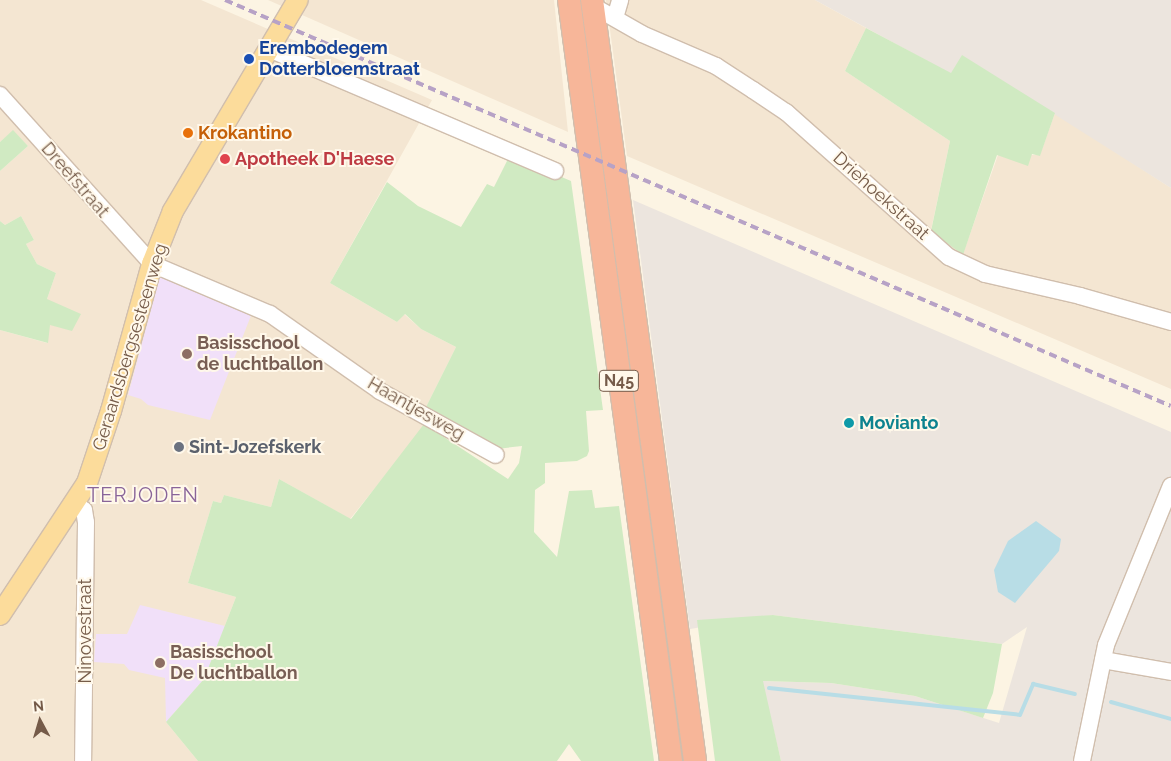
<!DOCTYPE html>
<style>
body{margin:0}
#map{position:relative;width:1171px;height:761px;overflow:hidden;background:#fcf4e3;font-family:Raleway,sans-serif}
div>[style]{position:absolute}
.residential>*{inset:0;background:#f4e6d2}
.industrial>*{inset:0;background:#ece5de}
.education>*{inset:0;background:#f1e0f9}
.green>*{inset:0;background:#d0eac2}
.water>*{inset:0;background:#b8dde6}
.stream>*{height:4px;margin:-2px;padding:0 2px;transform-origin:2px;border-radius:2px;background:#b8dde6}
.roads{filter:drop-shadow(1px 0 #d0bead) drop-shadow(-1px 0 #d0bead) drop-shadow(0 1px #d0bead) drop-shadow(0 -1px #d0bead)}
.minor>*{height:16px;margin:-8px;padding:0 8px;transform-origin:8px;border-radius:8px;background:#fff}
.major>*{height:20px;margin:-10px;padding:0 10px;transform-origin:10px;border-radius:10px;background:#fcdc9b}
.highway>*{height:22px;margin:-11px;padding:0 11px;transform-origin:11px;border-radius:11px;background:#f7b699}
.rail>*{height:4px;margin-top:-2px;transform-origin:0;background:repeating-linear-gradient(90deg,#b7a2c6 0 8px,transparent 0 13px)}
.dots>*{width:14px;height:14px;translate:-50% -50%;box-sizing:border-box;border:2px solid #fff8ea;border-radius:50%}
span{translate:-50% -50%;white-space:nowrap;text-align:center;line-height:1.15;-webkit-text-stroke:4px #fff8ea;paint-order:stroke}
.shield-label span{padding:1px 4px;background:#fff8ea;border:1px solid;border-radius:4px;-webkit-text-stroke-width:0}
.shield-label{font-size:16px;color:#755b49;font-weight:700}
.transit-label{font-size:18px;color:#164399;font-weight:700}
.left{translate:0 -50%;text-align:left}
.food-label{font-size:18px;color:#c56008;font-weight:700}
.health-label{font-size:18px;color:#be3a42;font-weight:700}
.street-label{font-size:18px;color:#755b49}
.education-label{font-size:18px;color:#785e54;font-weight:700}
.culture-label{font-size:18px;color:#0d838f;font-weight:700}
.worship-label{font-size:18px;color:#5b616d;font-weight:700}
.quarter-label{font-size:20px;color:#896499;letter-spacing:1px}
.north{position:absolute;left:15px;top:696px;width:50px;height:50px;-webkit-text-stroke:4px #fff8ea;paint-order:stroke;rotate:354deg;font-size:14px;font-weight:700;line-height:20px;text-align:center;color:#755b49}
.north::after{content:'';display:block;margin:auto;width:18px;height:22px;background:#755b49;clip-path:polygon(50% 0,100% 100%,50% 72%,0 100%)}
</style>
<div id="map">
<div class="residential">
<div style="clip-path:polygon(0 0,201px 0,432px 100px,330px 283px,397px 322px,404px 314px,421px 329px,456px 347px,426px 407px,432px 411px,421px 431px,350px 519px,279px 479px,271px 507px,224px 495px,221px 503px,213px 501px,188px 583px,236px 597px,204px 679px,166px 722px,198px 761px,0 761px,0 330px,47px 343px,47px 299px,56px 273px,37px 264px,26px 244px,34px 240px,21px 216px,5px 225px,0 221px,0 171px,28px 146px,13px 131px,0 142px)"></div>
<div style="clip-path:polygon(268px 0,554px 0,568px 132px)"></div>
<div style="clip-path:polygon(606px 0,815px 0,866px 28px,845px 71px,950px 141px,931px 230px,963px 254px,998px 155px,1040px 155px,1055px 113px,1171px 188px,1171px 389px,627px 156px)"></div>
</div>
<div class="industrial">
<div style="clip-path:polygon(815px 0,1171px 0,1171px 188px,962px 56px,951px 74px)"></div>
<div style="clip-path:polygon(633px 200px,1171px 432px,1171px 761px,781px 761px,762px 681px,831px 683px,915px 696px,999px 723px,1027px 627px,1002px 644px,773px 615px,690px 629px)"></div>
</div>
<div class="education">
<div style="clip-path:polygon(160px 277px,197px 288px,252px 313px,210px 420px,148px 405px,141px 399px,128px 395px)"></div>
<div style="clip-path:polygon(140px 605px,225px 626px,204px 679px,166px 722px,165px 678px,129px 670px,124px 664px,94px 662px,96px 634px,127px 634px)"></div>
</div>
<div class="green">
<div style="clip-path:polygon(866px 28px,951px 73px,962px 55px,1055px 113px,1040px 156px,1032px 154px,1028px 166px,997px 155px,963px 255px,931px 231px,950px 141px,845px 71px)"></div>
<div style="clip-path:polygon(13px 130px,28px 146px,0 171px,0 142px)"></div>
<div style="clip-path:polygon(510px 155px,571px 181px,603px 410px,586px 411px,589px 451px,587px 456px,577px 461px,545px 463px,545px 483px,535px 490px,534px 532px,557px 557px,569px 491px,592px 490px,595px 508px,619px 506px,654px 761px,581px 761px,569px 744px,557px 761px,198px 761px,166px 722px,204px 679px,236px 597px,188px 583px,213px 501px,221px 503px,224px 495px,271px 507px,279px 479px,351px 519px,424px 424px,508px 479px,519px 463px,522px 446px,496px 449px,426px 407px,456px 347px,421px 329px,405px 314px,397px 322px,330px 283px,387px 182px,418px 206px,461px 227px,487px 184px,494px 187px)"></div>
<div style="clip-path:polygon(21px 216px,34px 240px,26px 244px,37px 264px,56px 273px,47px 299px,81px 314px,72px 331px,50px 325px,48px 343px,0 330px,0 221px,5px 225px)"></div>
<div style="clip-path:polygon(773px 615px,1002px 644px,993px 693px,983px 718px,915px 696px,831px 683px,763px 681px,781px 761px,715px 761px,697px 620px)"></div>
</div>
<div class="water">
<div style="clip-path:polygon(1036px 521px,1061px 539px,1059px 551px,1015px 603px,998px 592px,994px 570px,1008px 541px)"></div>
</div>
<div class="stream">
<div style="left:769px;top:688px;width:252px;rotate:6.1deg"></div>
<div style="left:1020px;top:715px;width:34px;rotate:-67deg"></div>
<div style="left:1033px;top:684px;width:43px;rotate:13.4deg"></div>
<div style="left:1111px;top:702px;width:62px;rotate:15.8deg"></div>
</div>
<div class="roads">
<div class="minor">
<div style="left:593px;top:6px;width:56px;rotate:29.7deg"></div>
<div style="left:642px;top:34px;width:81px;rotate:23.4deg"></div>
<div style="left:716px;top:66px;width:44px;rotate:33deg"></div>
<div style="left:753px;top:90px;width:40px;rotate:34deg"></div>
<div style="left:786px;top:112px;width:218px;rotate:41.7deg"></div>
<div style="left:949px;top:257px;width:40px;rotate:25deg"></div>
<div style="left:985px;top:274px;width:98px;rotate:13deg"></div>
<div style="left:1080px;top:296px;width:95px;rotate:15.9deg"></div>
<div style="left:615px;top:18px;width:19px;rotate:-74deg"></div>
<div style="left:269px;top:49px;width:311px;rotate:23.1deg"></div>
<div style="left:0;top:95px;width:227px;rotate:48deg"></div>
<div style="left:152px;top:264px;width:128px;rotate:23deg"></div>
<div style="left:270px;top:314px;width:134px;rotate:35deg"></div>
<div style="left:380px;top:391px;width:132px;rotate:28.9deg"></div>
<div style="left:76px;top:504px;width:10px;rotate:37deg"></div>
<div style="left:84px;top:510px;width:12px;rotate:81deg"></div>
<div style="left:86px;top:522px;width:239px;rotate:90.7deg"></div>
<div style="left:1103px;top:660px;width:69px;rotate:10deg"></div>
<div style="left:1082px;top:761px;width:118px;rotate:-78.3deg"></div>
<div style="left:1106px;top:645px;width:172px;rotate:-67.8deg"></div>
</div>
<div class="major">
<div style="left:0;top:615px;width:158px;rotate:-56.6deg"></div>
<div style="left:87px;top:483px;width:76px;rotate:-71.6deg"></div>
<div style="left:111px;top:411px;width:153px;rotate:-74.4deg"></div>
<div style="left:152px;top:264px;width:57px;rotate:-68.4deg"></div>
<div style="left:173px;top:211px;width:245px;rotate:-59.4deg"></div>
</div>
<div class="highway">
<div style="left:569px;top:0;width:768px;rotate:82.37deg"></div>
<div style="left:592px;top:0;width:768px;rotate:82.29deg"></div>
</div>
</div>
<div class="rail">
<div style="left:225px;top:0;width:1029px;rotate:23.23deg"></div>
</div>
<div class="dots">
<div style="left:249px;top:59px;background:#1a4fb4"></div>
<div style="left:188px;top:133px;background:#e8710a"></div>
<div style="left:225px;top:159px;background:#e0444e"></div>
<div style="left:187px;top:354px;background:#8d6e63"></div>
<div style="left:849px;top:423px;background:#0f9aa8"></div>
<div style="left:179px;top:447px;background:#6b7280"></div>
<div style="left:160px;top:663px;background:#8d6e63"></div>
</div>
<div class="shield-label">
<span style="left:619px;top:381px">N45</span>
</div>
<div class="transit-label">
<span class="left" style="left:259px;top:59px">Erembodegem<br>Dotterbloemstraat</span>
</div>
<div class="food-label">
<span class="left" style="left:198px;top:133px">Krokantino</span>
</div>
<div class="health-label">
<span class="left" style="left:235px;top:159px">Apotheek D'Haese</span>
</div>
<div class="street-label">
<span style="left:75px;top:180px;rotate:49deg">Dreefstraat</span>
<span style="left:881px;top:196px;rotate:42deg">Driehoekstraat</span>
<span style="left:130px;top:347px;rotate:-73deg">Geraardsbergsesteenweg</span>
<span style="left:416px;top:409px;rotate:30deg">Haantjesweg</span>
<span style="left:85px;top:631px;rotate:-90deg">Ninovestraat</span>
</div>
<div class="education-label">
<span class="left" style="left:197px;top:354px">Basisschool<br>de luchtballon</span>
<span class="left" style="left:170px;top:663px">Basisschool<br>De luchtballon</span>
</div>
<div class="culture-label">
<span class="left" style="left:859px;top:423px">Movianto</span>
</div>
<div class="worship-label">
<span class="left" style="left:189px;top:447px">Sint-Jozefskerk</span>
</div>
<div class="quarter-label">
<span style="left:143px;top:495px">TERJODEN</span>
</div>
<div class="north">N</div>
</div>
